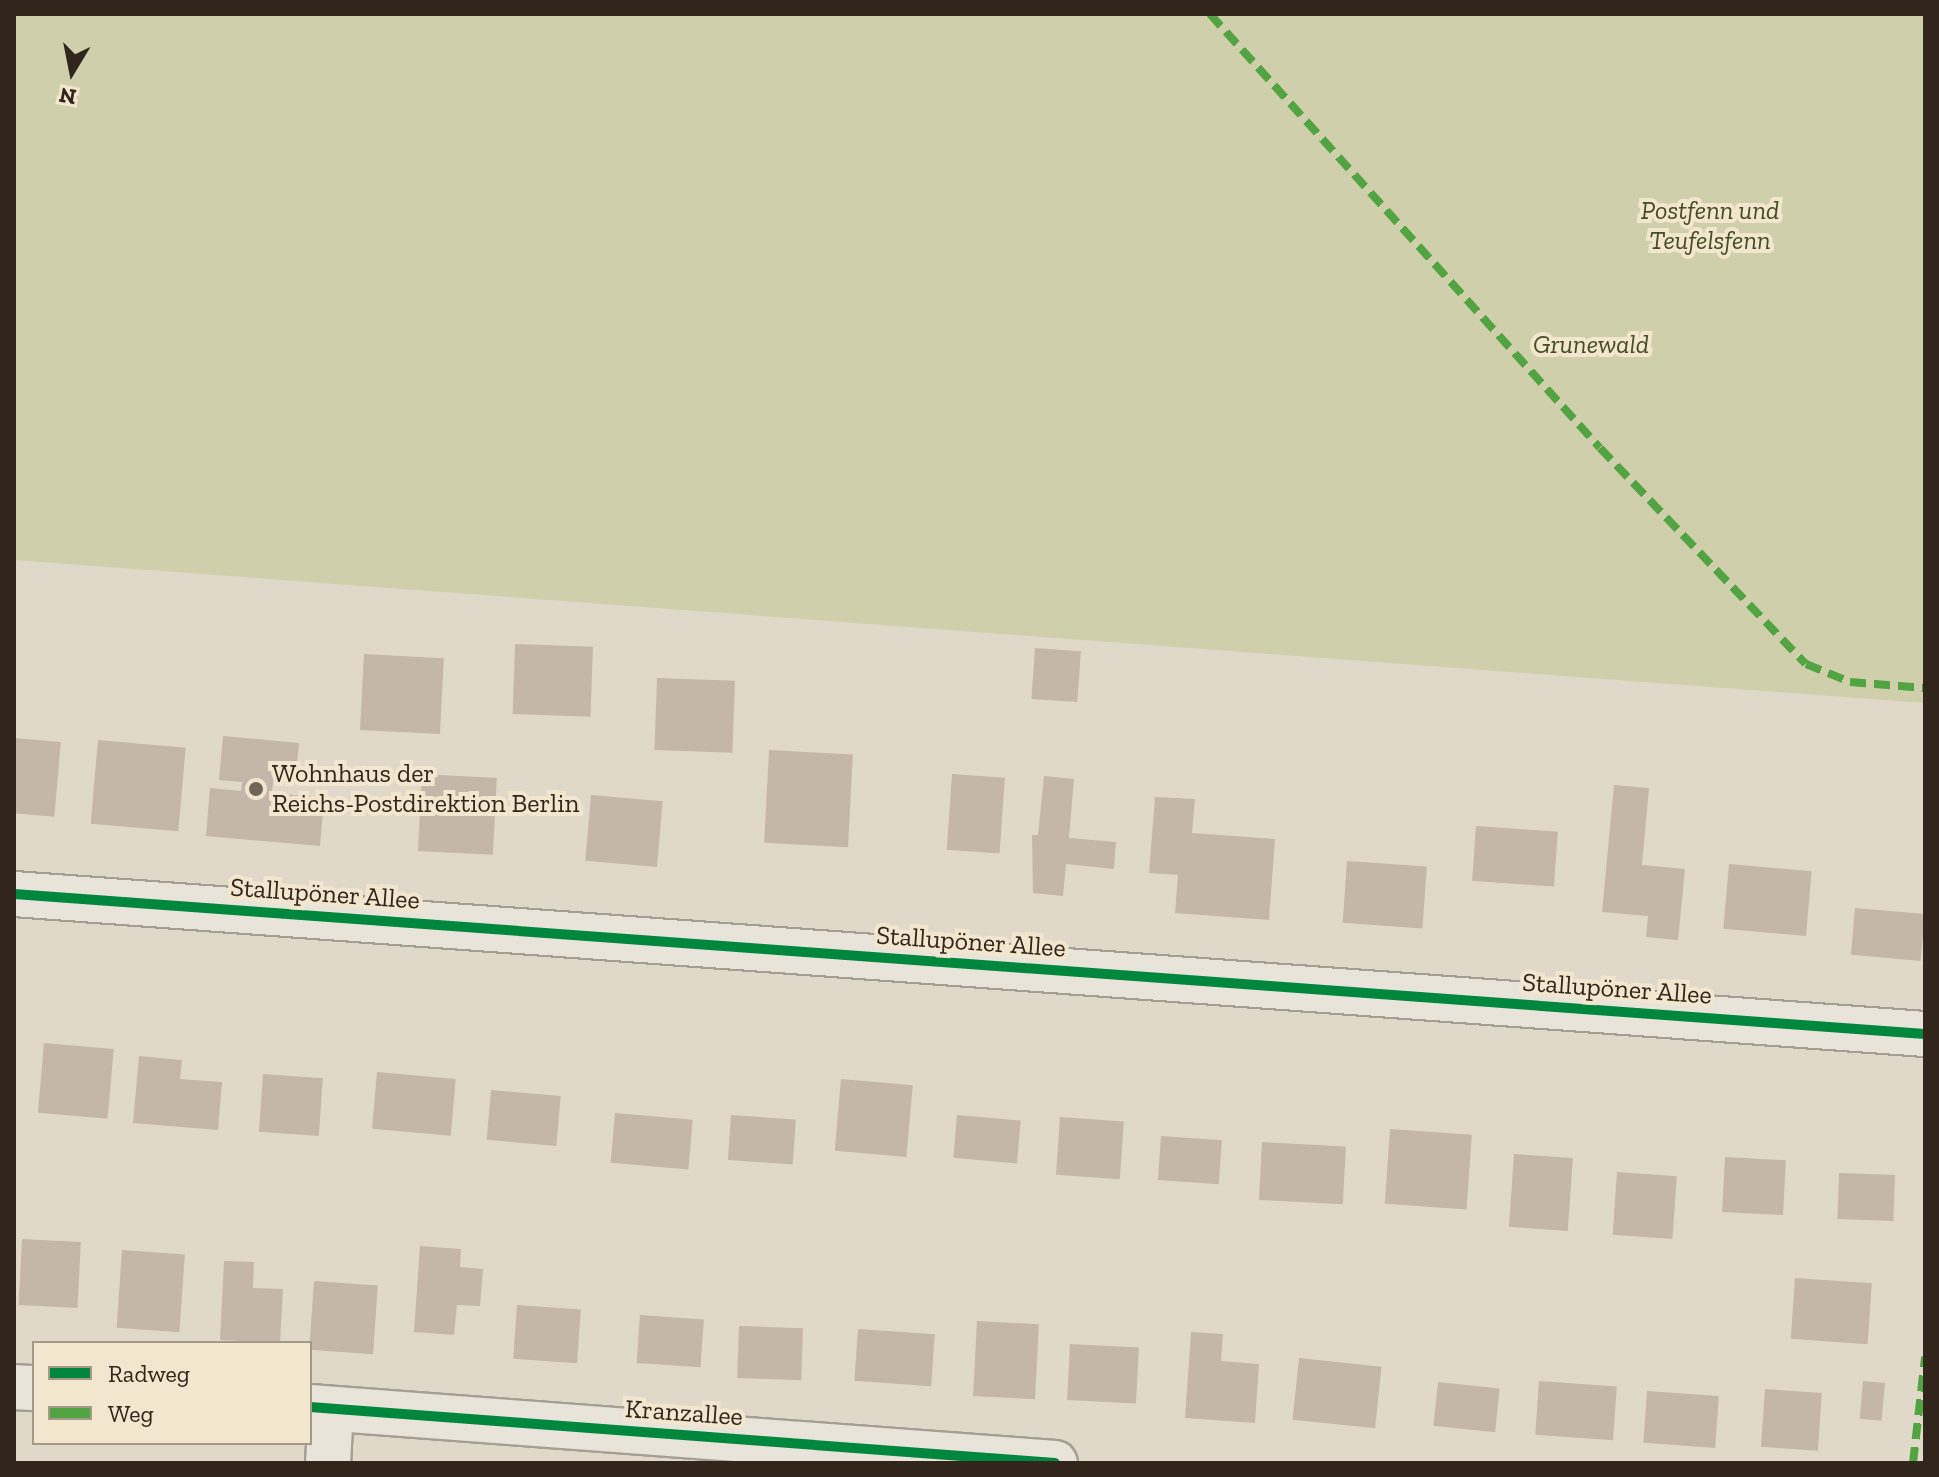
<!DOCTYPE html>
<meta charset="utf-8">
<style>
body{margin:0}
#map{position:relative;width:1939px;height:1477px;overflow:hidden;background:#e0d9c9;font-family:"Zilla Slab",serif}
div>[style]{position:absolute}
.green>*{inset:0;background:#d0cfac}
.building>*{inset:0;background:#c4b7aa;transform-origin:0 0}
.roads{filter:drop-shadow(2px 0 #a59e93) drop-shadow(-2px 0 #a59e93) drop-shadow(0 2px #a59e93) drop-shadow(0 -2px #a59e93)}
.minor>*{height:44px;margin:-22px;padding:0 22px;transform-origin:22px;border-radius:22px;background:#e8e4da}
.quiet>*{height:8px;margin-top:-4px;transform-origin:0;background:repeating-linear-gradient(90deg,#52a341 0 16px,transparent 0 24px)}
.cycleway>*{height:10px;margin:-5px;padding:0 5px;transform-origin:5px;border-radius:5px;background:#00873e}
.dots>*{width:22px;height:22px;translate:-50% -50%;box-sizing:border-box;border:4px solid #f2e7ce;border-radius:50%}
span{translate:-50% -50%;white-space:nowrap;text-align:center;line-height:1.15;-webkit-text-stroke:8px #f2e7ce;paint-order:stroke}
.park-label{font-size:26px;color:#444d24;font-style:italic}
.poi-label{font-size:26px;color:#32261c}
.left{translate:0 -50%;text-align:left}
.street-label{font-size:26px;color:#32261c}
.frame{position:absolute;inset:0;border:16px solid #32261c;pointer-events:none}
.legend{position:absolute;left:32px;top:1341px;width:280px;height:104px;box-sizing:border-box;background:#f2e7ce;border:2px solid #a59a87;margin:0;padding:10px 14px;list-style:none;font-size:24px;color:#32261c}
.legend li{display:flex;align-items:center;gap:16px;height:40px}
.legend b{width:40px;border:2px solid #a59a87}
.north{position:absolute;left:32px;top:32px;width:80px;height:80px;-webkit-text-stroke:6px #f2e7ce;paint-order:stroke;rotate:190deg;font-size:22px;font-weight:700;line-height:32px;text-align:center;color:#32261c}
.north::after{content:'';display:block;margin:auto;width:28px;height:36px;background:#32261c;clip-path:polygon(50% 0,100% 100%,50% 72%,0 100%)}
</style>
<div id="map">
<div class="green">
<div style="clip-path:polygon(14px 14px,1925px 14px,1925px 703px,14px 560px)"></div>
</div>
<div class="building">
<div style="left:515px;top:644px;width:78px;height:70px;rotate:2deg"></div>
<div style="left:1035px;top:648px;width:46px;height:51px;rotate:4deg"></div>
<div style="left:364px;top:654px;width:80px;height:76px;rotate:3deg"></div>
<div style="left:657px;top:678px;width:78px;height:72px;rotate:2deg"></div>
<div style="clip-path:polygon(223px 736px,299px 743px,295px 784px,273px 781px,272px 793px,324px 798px,320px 846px,206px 836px,210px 788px,241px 791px,242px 782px,219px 780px)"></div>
<div style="left:14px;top:738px;width:47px;height:75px;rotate:5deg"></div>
<div style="left:98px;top:740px;width:88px;height:84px;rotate:5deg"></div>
<div style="left:769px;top:750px;width:84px;height:93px;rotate:3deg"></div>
<div style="left:422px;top:774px;width:75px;height:77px;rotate:3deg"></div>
<div style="left:952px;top:774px;width:53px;height:76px;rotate:4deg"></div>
<div style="clip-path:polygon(1044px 776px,1074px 779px,1069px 838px,1116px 842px,1114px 869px,1066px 864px,1063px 896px,1033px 893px,1032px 835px,1038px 835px)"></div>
<div style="clip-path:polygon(1614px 785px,1649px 788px,1642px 865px,1685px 869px,1678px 940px,1646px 937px,1648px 916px,1602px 912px)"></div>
<div style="left:591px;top:795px;width:72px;height:66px;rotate:5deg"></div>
<div style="clip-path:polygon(1155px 797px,1195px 799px,1192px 833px,1275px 839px,1269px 920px,1175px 913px,1178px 875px,1149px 873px)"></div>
<div style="left:1476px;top:826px;width:82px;height:55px;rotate:4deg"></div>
<div style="left:1347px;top:861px;width:80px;height:62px;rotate:4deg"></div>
<div style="left:1729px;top:864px;width:83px;height:65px;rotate:5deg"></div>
<div style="left:1855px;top:908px;width:70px;height:47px;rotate:5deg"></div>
<div style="left:44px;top:1043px;width:70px;height:70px;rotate:5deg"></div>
<div style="clip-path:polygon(139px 1056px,182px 1060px,180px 1079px,222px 1082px,218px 1130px,133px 1123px)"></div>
<div style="left:377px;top:1072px;width:79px;height:57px;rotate:5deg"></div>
<div style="left:263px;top:1074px;width:60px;height:58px;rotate:4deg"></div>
<div style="left:841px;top:1079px;width:72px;height:72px;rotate:5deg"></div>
<div style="left:491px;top:1090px;width:70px;height:50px;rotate:5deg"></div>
<div style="left:615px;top:1113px;width:78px;height:50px;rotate:5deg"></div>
<div style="left:731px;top:1115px;width:65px;height:45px;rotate:4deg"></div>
<div style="left:957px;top:1115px;width:64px;height:43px;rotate:5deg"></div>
<div style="left:1060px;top:1117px;width:64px;height:58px;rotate:4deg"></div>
<div style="left:1390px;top:1129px;width:82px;height:75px;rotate:4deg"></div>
<div style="left:1161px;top:1136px;width:61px;height:44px;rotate:4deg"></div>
<div style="left:1262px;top:1142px;width:84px;height:58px;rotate:3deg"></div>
<div style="left:1514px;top:1154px;width:59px;height:73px;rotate:4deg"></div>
<div style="left:1725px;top:1157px;width:61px;height:55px;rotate:3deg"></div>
<div style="left:1617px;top:1172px;width:60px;height:63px;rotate:4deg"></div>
<div style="left:1839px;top:1173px;width:56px;height:46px;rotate:2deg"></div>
<div style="left:22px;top:1239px;width:59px;height:66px;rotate:3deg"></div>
<div style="clip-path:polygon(420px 1246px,461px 1249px,460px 1267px,483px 1269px,480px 1306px,457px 1305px,454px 1335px,414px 1332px)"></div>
<div style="left:122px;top:1250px;width:63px;height:78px;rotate:4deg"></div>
<div style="clip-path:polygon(224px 1261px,254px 1262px,253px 1288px,283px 1289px,280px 1343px,220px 1340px)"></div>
<div style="left:1795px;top:1278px;width:77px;height:61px;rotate:4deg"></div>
<div style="left:314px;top:1281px;width:64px;height:69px;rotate:4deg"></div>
<div style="left:517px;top:1305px;width:64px;height:54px;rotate:4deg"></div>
<div style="left:640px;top:1315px;width:64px;height:48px;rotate:4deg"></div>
<div style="left:977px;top:1321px;width:62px;height:75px;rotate:3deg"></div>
<div style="left:739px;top:1326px;width:64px;height:52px;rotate:2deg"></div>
<div style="left:858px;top:1329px;width:77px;height:52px;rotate:4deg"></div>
<div style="clip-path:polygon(1191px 1332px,1223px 1334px,1221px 1361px,1259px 1364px,1255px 1423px,1185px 1418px)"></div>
<div style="left:1070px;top:1344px;width:69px;height:56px;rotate:3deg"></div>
<div style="left:1299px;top:1358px;width:83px;height:62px;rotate:6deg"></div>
<div style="left:1539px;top:1381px;width:78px;height:54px;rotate:4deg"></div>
<div style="left:1863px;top:1381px;width:22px;height:38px;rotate:5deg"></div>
<div style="left:1438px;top:1382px;width:62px;height:44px;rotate:6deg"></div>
<div style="left:1765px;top:1389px;width:57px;height:58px;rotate:4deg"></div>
<div style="left:1647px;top:1391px;width:72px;height:52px;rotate:4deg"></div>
</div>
<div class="roads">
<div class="minor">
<div style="left:14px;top:894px;width:1916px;rotate:4.19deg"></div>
<div style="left:14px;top:1387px;width:20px;rotate:3deg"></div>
<div style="left:310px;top:1407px;width:747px;rotate:4.3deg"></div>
<div style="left:328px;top:1463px;width:54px;rotate:-86.8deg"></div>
</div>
</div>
<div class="quiet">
<div style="left:1210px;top:14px;width:583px;rotate:48.06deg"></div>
<div style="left:1600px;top:448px;width:298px;rotate:46.4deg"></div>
<div style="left:1806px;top:664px;width:48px;rotate:22.2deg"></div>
<div style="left:1850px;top:682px;width:75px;rotate:4.6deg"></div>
<div style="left:1913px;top:1463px;width:107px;rotate:-83.5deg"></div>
</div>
<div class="cycleway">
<div style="left:14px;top:894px;width:1916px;rotate:4.19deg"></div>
<div style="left:310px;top:1407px;width:747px;rotate:4.3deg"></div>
</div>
<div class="dots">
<div style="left:256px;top:789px;background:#6f6559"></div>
</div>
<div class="park-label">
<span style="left:1710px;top:226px">Postfenn und<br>Teufelsfenn</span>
<span style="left:1591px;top:345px">Grunewald</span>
</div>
<div class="poi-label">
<span class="left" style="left:272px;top:789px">Wohnhaus der<br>Reichs-Postdirektion Berlin</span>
</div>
<div class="street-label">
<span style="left:325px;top:894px;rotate:4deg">Stallupöner Allee</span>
<span style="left:971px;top:942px;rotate:4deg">Stallupöner Allee</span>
<span style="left:1617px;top:989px;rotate:4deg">Stallupöner Allee</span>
<span style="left:684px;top:1413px;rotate:4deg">Kranzallee</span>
</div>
<div class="frame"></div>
<ul class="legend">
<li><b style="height:10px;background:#00873e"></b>Radweg</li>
<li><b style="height:10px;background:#52a341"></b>Weg</li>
</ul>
<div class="north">N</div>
</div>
